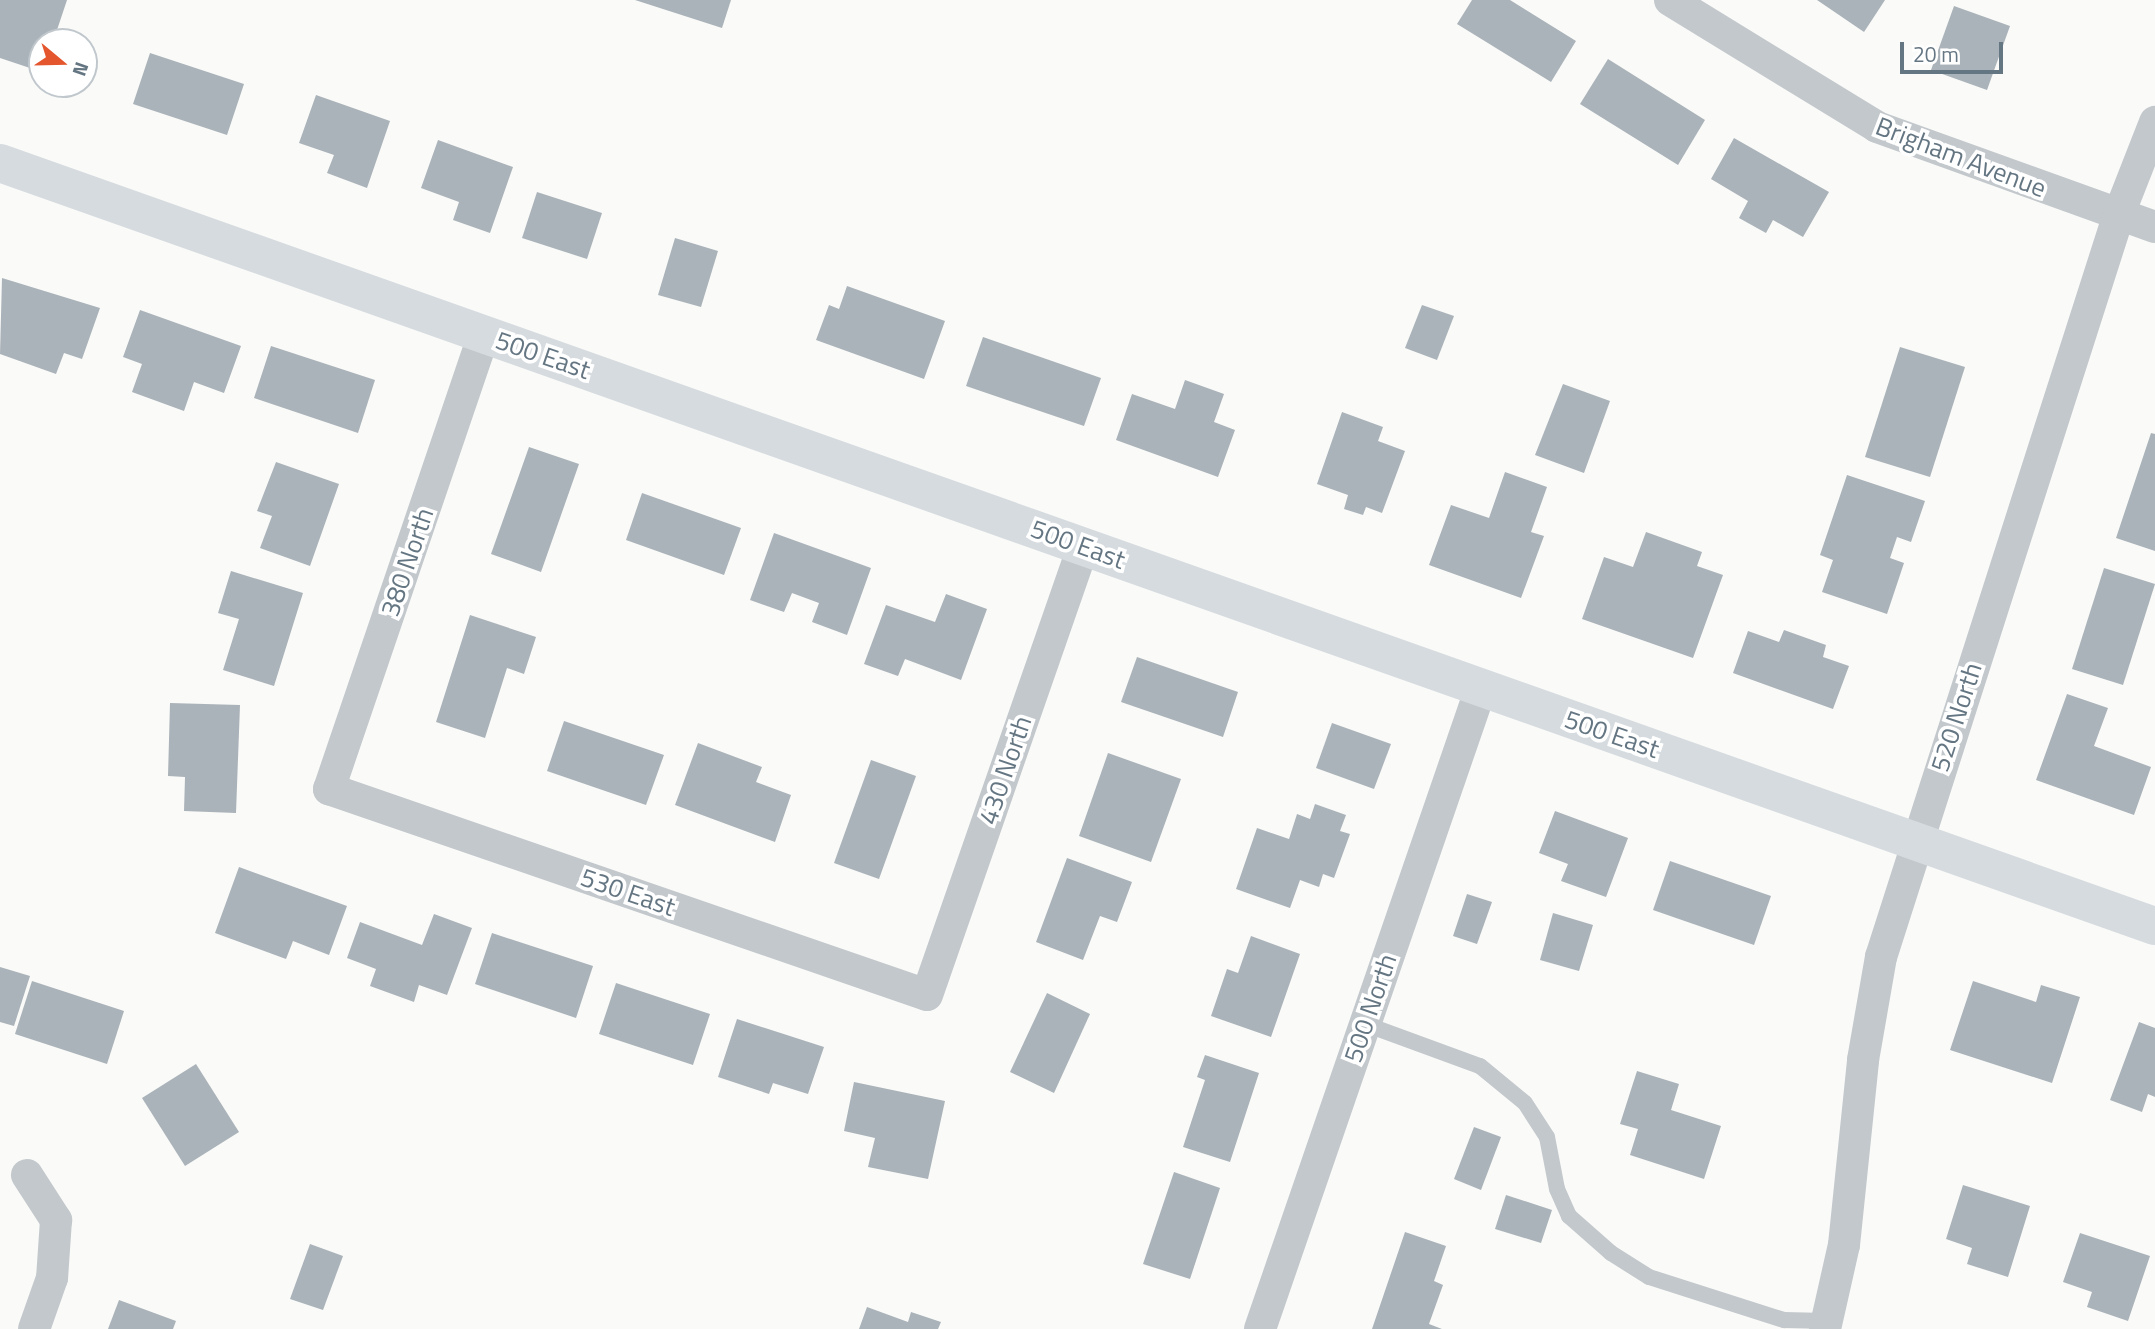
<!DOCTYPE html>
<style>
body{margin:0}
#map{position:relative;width:2155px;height:1329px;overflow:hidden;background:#fafaf8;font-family:"Titillium Web",sans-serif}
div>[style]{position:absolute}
.building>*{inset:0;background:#aab3b9}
.lane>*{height:16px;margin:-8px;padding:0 8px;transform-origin:8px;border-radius:8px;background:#c3c8cc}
.street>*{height:32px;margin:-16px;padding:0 16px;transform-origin:16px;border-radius:16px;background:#c3c8cc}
.secondary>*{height:38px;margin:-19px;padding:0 19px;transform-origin:19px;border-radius:19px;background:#d6dbdf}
span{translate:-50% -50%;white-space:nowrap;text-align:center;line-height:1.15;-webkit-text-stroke:7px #fff;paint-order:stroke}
.street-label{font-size:26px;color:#657683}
.north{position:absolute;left:28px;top:28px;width:70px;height:70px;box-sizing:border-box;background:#fff;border:2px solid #c1c8cd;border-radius:50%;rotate:109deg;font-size:19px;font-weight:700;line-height:28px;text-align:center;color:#657683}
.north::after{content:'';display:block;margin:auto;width:24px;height:32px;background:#e4572e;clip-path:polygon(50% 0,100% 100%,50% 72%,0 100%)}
.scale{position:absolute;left:1900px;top:42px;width:103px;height:32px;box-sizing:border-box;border:4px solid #657683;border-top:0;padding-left:9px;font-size:21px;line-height:24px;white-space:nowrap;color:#657683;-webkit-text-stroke:5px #fff;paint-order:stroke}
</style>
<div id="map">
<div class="building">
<i style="clip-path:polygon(0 0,67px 0,53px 42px,42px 42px,42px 72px,0 58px)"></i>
<i style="clip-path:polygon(635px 0,731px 0,722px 28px)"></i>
<i style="clip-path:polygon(1472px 0,1510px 0,1576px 41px,1551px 82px,1457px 24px)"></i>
<i style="clip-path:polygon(1817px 0,1885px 0,1864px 32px)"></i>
<i style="clip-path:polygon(1954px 6px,2010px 26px,1987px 90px,1931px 70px)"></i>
<i style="clip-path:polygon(150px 53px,244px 84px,227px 135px,133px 104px)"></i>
<i style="clip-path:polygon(1608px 59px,1705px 120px,1678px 165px,1580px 104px)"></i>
<i style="clip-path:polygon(316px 95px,390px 121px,367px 188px,327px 173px,334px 155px,299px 143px)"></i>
<i style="clip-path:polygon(1734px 138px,1829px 192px,1803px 237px,1773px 220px,1766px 233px,1739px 218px,1748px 201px,1711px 179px)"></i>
<i style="clip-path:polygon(438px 140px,513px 167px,490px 233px,453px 220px,459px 202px,421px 188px)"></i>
<i style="clip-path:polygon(537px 192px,602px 213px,587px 259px,522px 238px)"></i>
<i style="clip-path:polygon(675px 238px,718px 251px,701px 307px,658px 295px)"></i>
<i style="clip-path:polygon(2px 278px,100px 308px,82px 359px,64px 353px,56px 374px,0 354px)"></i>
<i style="clip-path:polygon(847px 286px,945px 321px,924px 379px,816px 340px,829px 305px,839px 309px)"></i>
<i style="clip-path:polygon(1422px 305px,1454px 316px,1437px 360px,1405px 348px)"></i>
<i style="clip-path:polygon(140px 310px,241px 346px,224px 393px,194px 382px,184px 411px,132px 392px,142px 364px,123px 357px)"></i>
<i style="clip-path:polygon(983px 337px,1101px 378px,1084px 426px,966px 386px)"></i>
<i style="clip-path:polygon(271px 346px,375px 380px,358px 433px,254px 398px)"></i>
<i style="clip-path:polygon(1900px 347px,1965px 367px,1930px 477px,1865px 457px)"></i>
<i style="clip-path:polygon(1185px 380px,1224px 394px,1214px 422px,1235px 430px,1218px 477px,1116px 440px,1132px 394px,1175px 409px)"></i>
<i style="clip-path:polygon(1563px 384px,1610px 401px,1584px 473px,1535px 455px)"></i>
<i style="clip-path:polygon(1342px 412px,1383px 427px,1378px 441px,1405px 451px,1382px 513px,1366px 507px,1363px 515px,1344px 509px,1348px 495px,1317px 484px)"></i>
<i style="clip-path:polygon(2151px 433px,2155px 434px,2155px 551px,2116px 538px)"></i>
<i style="clip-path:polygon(529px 447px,579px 464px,541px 572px,491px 554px)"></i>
<i style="clip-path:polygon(276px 462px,339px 484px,310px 566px,260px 548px,272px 516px,257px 511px)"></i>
<i style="clip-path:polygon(1505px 472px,1547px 487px,1531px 532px,1544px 536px,1521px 598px,1429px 565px,1451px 505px,1489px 518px)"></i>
<i style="clip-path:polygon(1847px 475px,1925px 501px,1911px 542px,1897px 537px,1890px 558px,1904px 563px,1887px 614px,1822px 592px,1833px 560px,1820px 555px)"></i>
<i style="clip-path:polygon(642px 493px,741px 528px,724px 575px,626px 540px)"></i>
<i style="clip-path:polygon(1646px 532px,1702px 552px,1697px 566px,1723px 575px,1693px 658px,1582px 619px,1604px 557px,1633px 567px)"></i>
<i style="clip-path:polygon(774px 533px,871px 568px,847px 635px,812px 622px,819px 603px,792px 593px,784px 612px,750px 600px)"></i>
<i style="clip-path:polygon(2104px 568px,2155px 584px,2123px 685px,2072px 669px)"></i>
<i style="clip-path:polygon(231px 571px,303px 593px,274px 686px,223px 670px,239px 619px,218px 613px)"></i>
<i style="clip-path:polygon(946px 594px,987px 609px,961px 680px,905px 659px,898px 676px,864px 664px,886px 605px,935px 622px)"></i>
<i style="clip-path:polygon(470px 615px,536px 637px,524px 674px,507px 668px,485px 738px,436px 722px)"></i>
<i style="clip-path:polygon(1784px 630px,1826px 645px,1823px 657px,1849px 666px,1833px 709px,1733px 673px,1748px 631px,1779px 642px)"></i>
<i style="clip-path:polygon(1137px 657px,1238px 692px,1223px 737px,1121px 702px)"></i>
<i style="clip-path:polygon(2067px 694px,2108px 708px,2094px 746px,2151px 767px,2134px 815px,2036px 780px)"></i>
<i style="clip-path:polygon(170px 703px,240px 705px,236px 813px,184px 811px,185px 777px,168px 776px)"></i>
<i style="clip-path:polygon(564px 721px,664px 755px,646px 805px,547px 771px)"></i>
<i style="clip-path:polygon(1332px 723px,1391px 744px,1374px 789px,1316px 768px)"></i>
<i style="clip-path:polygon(698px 743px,762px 767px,756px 782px,791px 795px,775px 842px,675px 805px)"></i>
<i style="clip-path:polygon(1108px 753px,1181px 779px,1151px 862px,1079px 836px)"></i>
<i style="clip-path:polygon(871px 760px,916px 776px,879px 879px,834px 863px)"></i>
<i style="clip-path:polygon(1315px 804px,1346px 815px,1340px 831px,1350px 834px,1334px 878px,1323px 874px,1319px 887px,1300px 880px,1290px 908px,1236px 889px,1257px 828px,1289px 839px,1297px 814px,1310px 819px)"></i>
<i style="clip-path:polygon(1555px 811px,1628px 838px,1606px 897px,1561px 881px,1568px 864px,1539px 853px)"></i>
<i style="clip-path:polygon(1067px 858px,1132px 882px,1117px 922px,1100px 916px,1083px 960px,1036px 942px)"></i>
<i style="clip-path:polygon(1670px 861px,1771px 896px,1754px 945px,1653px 910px)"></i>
<i style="clip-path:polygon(239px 867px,347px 906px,329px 955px,293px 941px,286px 959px,215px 933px)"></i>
<i style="clip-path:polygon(1467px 894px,1492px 902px,1477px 944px,1453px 936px)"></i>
<i style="clip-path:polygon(1553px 913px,1593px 925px,1579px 971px,1540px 960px)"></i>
<i style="clip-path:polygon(434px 914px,472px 928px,447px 995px,419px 985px,414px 1002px,370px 986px,376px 969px,347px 958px,360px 922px,422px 945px)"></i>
<i style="clip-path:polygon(492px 933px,593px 966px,576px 1018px,475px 984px)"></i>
<i style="clip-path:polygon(1251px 936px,1300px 954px,1271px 1037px,1211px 1016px,1227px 969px,1238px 973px)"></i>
<i style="clip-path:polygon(0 967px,30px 976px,14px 1026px,0 1022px)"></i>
<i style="clip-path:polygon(32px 981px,124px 1011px,107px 1064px,15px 1034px)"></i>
<i style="clip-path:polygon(1973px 981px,2036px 1002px,2041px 985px,2080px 997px,2052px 1083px,1950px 1050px)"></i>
<i style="clip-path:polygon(616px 983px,710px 1014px,693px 1065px,599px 1034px)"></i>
<i style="clip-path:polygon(1047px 993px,1090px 1014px,1054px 1093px,1010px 1072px)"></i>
<i style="clip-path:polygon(737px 1019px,824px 1047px,808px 1094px,773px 1083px,769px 1094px,718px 1077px)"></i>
<i style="clip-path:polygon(2139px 1022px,2155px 1028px,2155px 1097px,2148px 1094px,2142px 1112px,2110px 1100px)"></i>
<i style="clip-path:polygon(1205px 1055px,1259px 1073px,1230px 1162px,1183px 1147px,1205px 1080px,1197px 1077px)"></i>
<i style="clip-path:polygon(196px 1064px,239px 1132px,185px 1166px,142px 1098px)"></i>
<i style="clip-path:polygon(1637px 1071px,1679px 1084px,1671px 1110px,1721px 1126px,1704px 1179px,1630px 1155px,1638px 1129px,1620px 1124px)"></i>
<i style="clip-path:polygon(854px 1082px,945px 1101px,928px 1179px,868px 1167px,875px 1138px,844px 1131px)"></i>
<i style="clip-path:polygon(1474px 1127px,1501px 1137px,1481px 1190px,1454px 1179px)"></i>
<i style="clip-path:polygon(1174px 1172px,1220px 1188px,1190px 1279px,1143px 1264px)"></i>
<i style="clip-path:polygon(1963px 1185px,2030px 1206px,2008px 1277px,1967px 1264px,1972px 1248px,1946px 1239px)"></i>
<i style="clip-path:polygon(1506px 1195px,1552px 1210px,1541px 1243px,1495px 1229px)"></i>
<i style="clip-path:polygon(1405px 1232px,1446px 1246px,1434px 1281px,1443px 1285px,1429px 1324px,1442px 1329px,1372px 1329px)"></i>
<i style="clip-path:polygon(2080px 1233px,2150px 1256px,2128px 1321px,2087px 1307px,2092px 1292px,2063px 1282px)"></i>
<i style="clip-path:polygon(310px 1244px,343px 1256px,323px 1310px,290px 1299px)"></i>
<i style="clip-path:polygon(119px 1300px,176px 1321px,173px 1329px,108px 1329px)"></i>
<i style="clip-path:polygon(867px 1307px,908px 1322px,911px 1312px,941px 1322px,938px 1329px,859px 1329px)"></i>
</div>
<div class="lane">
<i style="left:1365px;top:1024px;width:122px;rotate:20.1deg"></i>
<i style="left:1480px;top:1066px;width:58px;rotate:39.4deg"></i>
<i style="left:1525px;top:1103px;width:40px;rotate:57.1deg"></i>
<i style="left:1547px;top:1137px;width:53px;rotate:79.1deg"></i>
<i style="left:1557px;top:1189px;width:30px;rotate:66deg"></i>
<i style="left:1569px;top:1216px;width:56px;rotate:41.4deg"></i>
<i style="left:1611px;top:1253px;width:45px;rotate:32.3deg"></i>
<i style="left:1649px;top:1277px;width:142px;rotate:17.7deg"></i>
<i style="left:1784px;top:1320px;width:43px;rotate:1.3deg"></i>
</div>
<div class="street">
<i style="left:1670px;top:0;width:243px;rotate:31.5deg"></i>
<i style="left:1877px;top:127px;width:295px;rotate:19.8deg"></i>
<i style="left:484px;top:334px;width:481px;rotate:108.8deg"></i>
<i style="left:329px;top:789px;width:632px;rotate:19.01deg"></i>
<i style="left:927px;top:995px;width:477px;rotate:-70.8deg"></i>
<i style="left:27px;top:1175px;width:54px;rotate:57.2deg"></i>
<i style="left:56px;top:1220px;width:58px;rotate:93.9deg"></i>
<i style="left:52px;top:1278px;width:54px;rotate:109.4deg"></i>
<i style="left:1260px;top:1329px;width:678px;rotate:-70.98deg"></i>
<i style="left:1825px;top:1329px;width:86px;rotate:-77.3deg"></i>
<i style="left:1844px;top:1245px;width:186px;rotate:-84.1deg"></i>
<i style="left:1863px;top:1060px;width:105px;rotate:-80.1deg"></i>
<i style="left:1881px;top:957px;width:780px;rotate:-72.24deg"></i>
<i style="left:2119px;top:214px;width:99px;rotate:-68.6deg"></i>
</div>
<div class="secondary">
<i style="left:0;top:163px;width:2286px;rotate:19.5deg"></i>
</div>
<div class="street-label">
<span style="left:1961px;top:157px;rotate:21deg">Brigham Avenue</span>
<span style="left:543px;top:355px;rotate:19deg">500 East</span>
<span style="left:1078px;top:544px;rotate:20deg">500 East</span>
<span style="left:407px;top:562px;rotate:-71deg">380 North</span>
<span style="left:1956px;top:717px;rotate:-72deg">520 North</span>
<span style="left:1612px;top:734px;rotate:19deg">500 East</span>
<span style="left:1005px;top:770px;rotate:-71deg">430 North</span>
<span style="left:628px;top:892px;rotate:19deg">530 East</span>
<span style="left:1370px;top:1008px;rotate:-71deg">500 North</span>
</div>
<div class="north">N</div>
<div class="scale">20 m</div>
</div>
